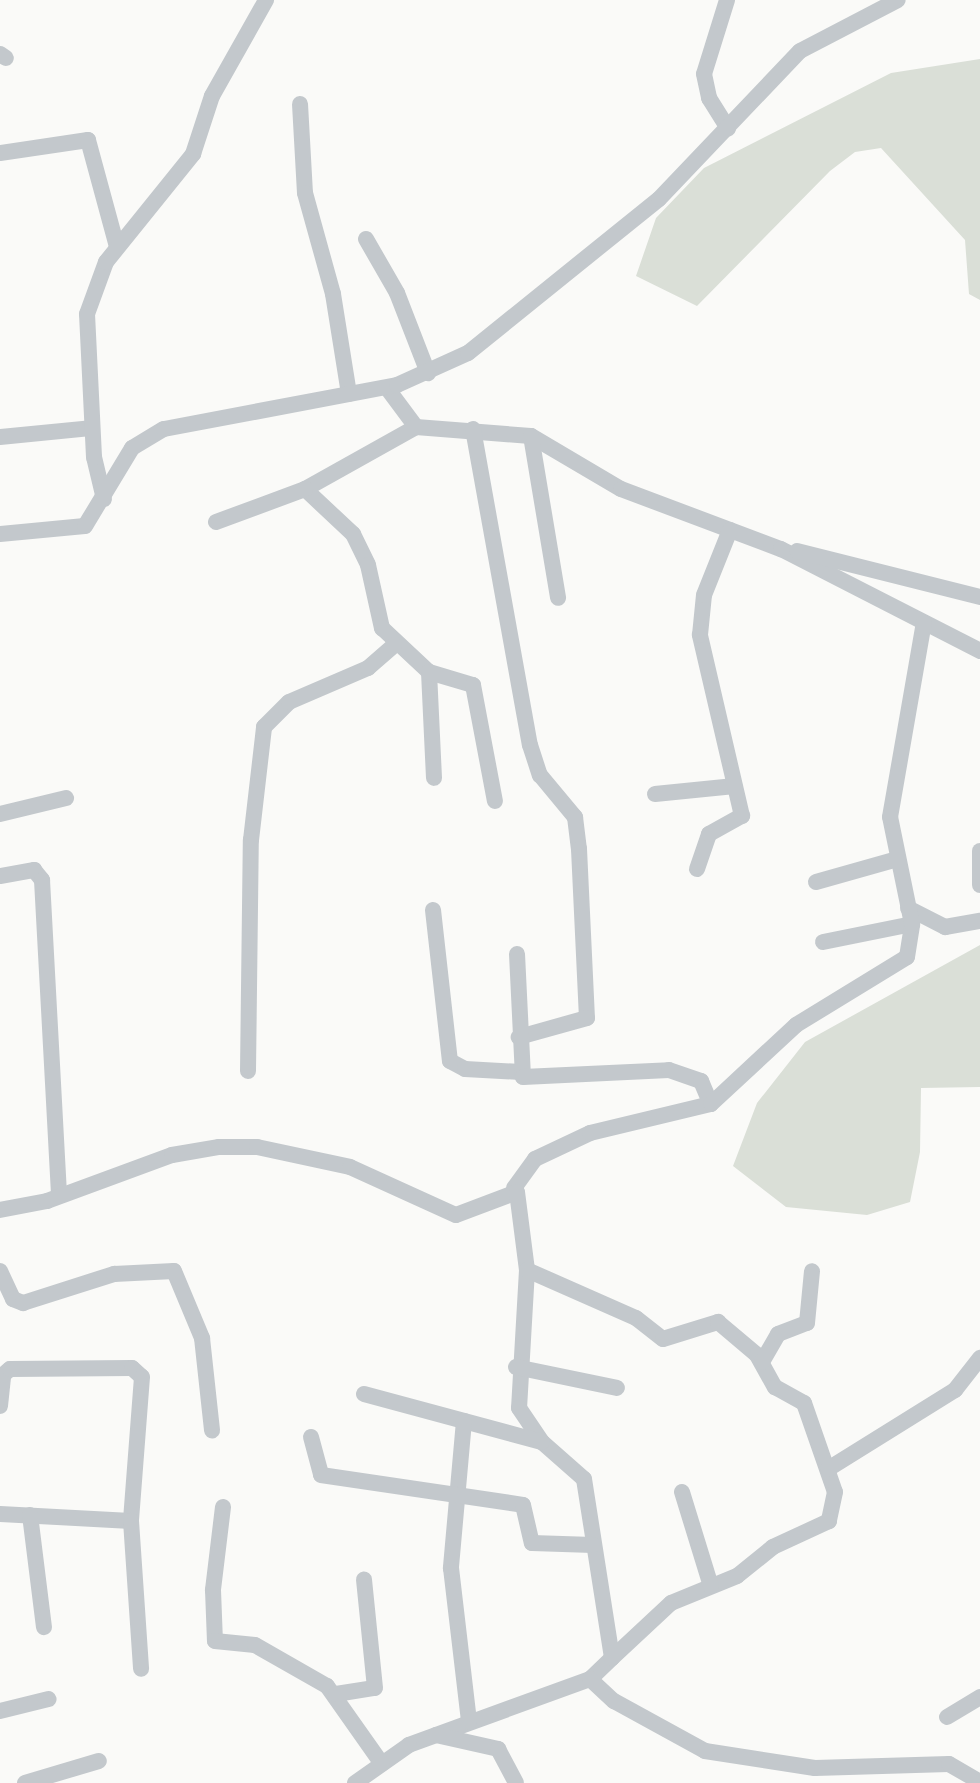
<!DOCTYPE html>
<style>
body{margin:0}
#map{position:relative;width:980px;height:1783px;overflow:hidden;background:#fafaf8;font-family:Signika,sans-serif}
div>[style]{position:absolute}
.green>*{inset:0;background:#dadfd7}
.minor>*{height:16px;margin:-8px;padding:0 8px;transform-origin:8px;border-radius:8px;background:#c3c8cc}
span{translate:-50% -50%;white-space:nowrap;text-align:center;line-height:1.15;-webkit-text-stroke:7px #fff;paint-order:stroke}
</style>
<div id="map">
<div class="green">
<i style="clip-path:polygon(980px 59px,980px 300px,969px 294px,965px 240px,881px 148px,855px 152px,830px 171px,697px 306px,636px 276px,656px 218px,704px 168px,891px 73px)"></i>
<i style="clip-path:polygon(980px 945px,980px 1087px,921px 1088px,920px 1152px,910px 1202px,867px 1215px,786px 1207px,733px 1166px,757px 1103px,805px 1042px)"></i>
</div>
<div class="minor">
<i style="left:727px;top:0;width:77px;rotate:107.3deg"></i>
<i style="left:704px;top:74px;width:25px;rotate:78deg"></i>
<i style="left:709px;top:98px;width:36px;rotate:58deg"></i>
<i style="left:0;top:54px;width:7px;rotate:34deg"></i>
<i style="left:300px;top:104px;width:89px;rotate:86.8deg"></i>
<i style="left:305px;top:193px;width:105px;rotate:74.5deg"></i>
<i style="left:333px;top:294px;width:101px;rotate:80.9deg"></i>
<i style="left:0;top:153px;width:89px;rotate:-8.4deg"></i>
<i style="left:88px;top:140px;width:111px;rotate:74.8deg"></i>
<i style="left:366px;top:239px;width:62px;rotate:60.1deg"></i>
<i style="left:397px;top:293px;width:86px;rotate:68.8deg"></i>
<i style="left:387px;top:388px;width:49px;rotate:53.4deg"></i>
<i style="left:416px;top:427px;width:115px;rotate:4.5deg"></i>
<i style="left:531px;top:436px;width:104px;rotate:30.5deg"></i>
<i style="left:621px;top:489px;width:171px;rotate:20.6deg"></i>
<i style="left:781px;top:549px;width:224px;rotate:27.1deg"></i>
<i style="left:416px;top:427px;width:127px;rotate:150.8deg"></i>
<i style="left:305px;top:489px;width:66px;rotate:43.2deg"></i>
<i style="left:353px;top:534px;width:34px;rotate:64deg"></i>
<i style="left:368px;top:565px;width:65px;rotate:77.5deg"></i>
<i style="left:382px;top:628px;width:64px;rotate:43.1deg"></i>
<i style="left:429px;top:672px;width:106px;rotate:87.3deg"></i>
<i style="left:473px;top:429px;width:321px;rotate:79.8deg"></i>
<i style="left:530px;top:745px;width:32px;rotate:72deg"></i>
<i style="left:540px;top:775px;width:55px;rotate:50.2deg"></i>
<i style="left:575px;top:817px;width:32px;rotate:83deg"></i>
<i style="left:579px;top:849px;width:169px;rotate:87.3deg"></i>
<i style="left:587px;top:1018px;width:71px;rotate:164.4deg"></i>
<i style="left:531px;top:436px;width:164px;rotate:80.5deg"></i>
<i style="left:0;top:437px;width:91px;rotate:-5.6deg"></i>
<i style="left:104px;top:499px;width:43px;rotate:-103.4deg"></i>
<i style="left:94px;top:457px;width:143px;rotate:-92.8deg"></i>
<i style="left:87px;top:314px;width:55px;rotate:-69.9deg"></i>
<i style="left:106px;top:262px;width:139px;rotate:-51.1deg"></i>
<i style="left:193px;top:154px;width:61px;rotate:-71.9deg"></i>
<i style="left:212px;top:96px;width:110px;rotate:-60.6deg"></i>
<i style="left:216px;top:522px;width:95px;rotate:-20.3deg"></i>
<i style="left:0;top:534px;width:85px;rotate:-5.4deg"></i>
<i style="left:85px;top:526px;width:91px;rotate:-58.9deg"></i>
<i style="left:132px;top:448px;width:37px;rotate:-31deg"></i>
<i style="left:164px;top:429px;width:237px;rotate:-10.7deg"></i>
<i style="left:397px;top:385px;width:78px;rotate:-24.3deg"></i>
<i style="left:468px;top:353px;width:245px;rotate:-38.9deg"></i>
<i style="left:659px;top:199px;width:204px;rotate:-46.4deg"></i>
<i style="left:800px;top:51px;width:110px;rotate:-27.5deg"></i>
<i style="left:797px;top:551px;width:189px;rotate:14.1deg"></i>
<i style="left:429px;top:672px;width:46px;rotate:16.5deg"></i>
<i style="left:473px;top:685px;width:118px;rotate:79.3deg"></i>
<i style="left:655px;top:794px;width:80px;rotate:-5.7deg"></i>
<i style="left:0;top:814px;width:68px;rotate:-13.6deg"></i>
<i style="left:980px;top:851px;width:34px;rotate:90deg"></i>
<i style="left:697px;top:869px;width:37px;rotate:-71deg"></i>
<i style="left:709px;top:834px;width:38px;rotate:-29deg"></i>
<i style="left:742px;top:816px;width:186px;rotate:-103.1deg"></i>
<i style="left:700px;top:635px;width:40px;rotate:-84.3deg"></i>
<i style="left:704px;top:595px;width:70px;rotate:-68.2deg"></i>
<i style="left:0;top:876px;width:35px;rotate:-10deg"></i>
<i style="left:34px;top:870px;width:13px;rotate:51deg"></i>
<i style="left:42px;top:880px;width:316px;rotate:86.9deg"></i>
<i style="left:816px;top:882px;width:81px;rotate:-15.8deg"></i>
<i style="left:908px;top:908px;width:42px;rotate:27.2deg"></i>
<i style="left:945px;top:927px;width:36px;rotate:-10deg"></i>
<i style="left:433px;top:910px;width:152px;rotate:83.6deg"></i>
<i style="left:450px;top:1061px;width:17px;rotate:28deg"></i>
<i style="left:465px;top:1069px;width:56px;rotate:3.1deg"></i>
<i style="left:823px;top:942px;width:91px;rotate:-11.4deg"></i>
<i style="left:517px;top:954px;width:123px;rotate:87.2deg"></i>
<i style="left:523px;top:1077px;width:146px;rotate:-2.7deg"></i>
<i style="left:669px;top:1070px;width:34px;rotate:19deg"></i>
<i style="left:701px;top:1081px;width:25px;rotate:67deg"></i>
<i style="left:248px;top:1071px;width:231px;rotate:-89.3deg"></i>
<i style="left:251px;top:840px;width:114px;rotate:-83.4deg"></i>
<i style="left:264px;top:727px;width:35px;rotate:-45deg"></i>
<i style="left:289px;top:702px;width:86px;rotate:-23.3deg"></i>
<i style="left:368px;top:668px;width:35px;rotate:-41deg"></i>
<i style="left:514px;top:1188px;width:36px;rotate:-54deg"></i>
<i style="left:535px;top:1159px;width:61px;rotate:-25.3deg"></i>
<i style="left:590px;top:1133px;width:124px;rotate:-13.5deg"></i>
<i style="left:711px;top:1104px;width:116px;rotate:-42.9deg"></i>
<i style="left:796px;top:1025px;width:130px;rotate:-31.5deg"></i>
<i style="left:907px;top:957px;width:33px;rotate:-81deg"></i>
<i style="left:912px;top:924px;width:109px;rotate:-101.6deg"></i>
<i style="left:890px;top:817px;width:197px;rotate:-80.1deg"></i>
<i style="left:0;top:1210px;width:48px;rotate:-10.8deg"></i>
<i style="left:47px;top:1201px;width:133px;rotate:-20.2deg"></i>
<i style="left:172px;top:1155px;width:48px;rotate:-9.7deg"></i>
<i style="left:219px;top:1147px;width:38px"></i>
<i style="left:257px;top:1147px;width:95px;rotate:12.1deg"></i>
<i style="left:350px;top:1167px;width:116px;rotate:24.4deg"></i>
<i style="left:456px;top:1215px;width:65px;rotate:-20.7deg"></i>
<i style="left:517px;top:1192px;width:79px;rotate:82.7deg"></i>
<i style="left:527px;top:1270px;width:138px;rotate:93.3deg"></i>
<i style="left:519px;top:1408px;width:41px;rotate:55.9deg"></i>
<i style="left:542px;top:1442px;width:56px;rotate:41.4deg"></i>
<i style="left:584px;top:1479px;width:181px;rotate:81.1deg"></i>
<i style="left:612px;top:1658px;width:30px;rotate:136deg"></i>
<i style="left:590px;top:1679px;width:193px;rotate:160deg"></i>
<i style="left:409px;top:1745px;width:66px;rotate:144.9deg"></i>
<i style="left:527px;top:1270px;width:119px;rotate:23.8deg"></i>
<i style="left:636px;top:1318px;width:34px;rotate:38deg"></i>
<i style="left:663px;top:1339px;width:58px;rotate:-17.2deg"></i>
<i style="left:718px;top:1322px;width:51px;rotate:40.2deg"></i>
<i style="left:757px;top:1355px;width:37px;rotate:61deg"></i>
<i style="left:775px;top:1387px;width:33px;rotate:29deg"></i>
<i style="left:804px;top:1403px;width:94px;rotate:70.8deg"></i>
<i style="left:835px;top:1492px;width:30px;rotate:102deg"></i>
<i style="left:829px;top:1521px;width:62px;rotate:155.1deg"></i>
<i style="left:773px;top:1547px;width:46px;rotate:141.1deg"></i>
<i style="left:737px;top:1576px;width:71px;rotate:157.8deg"></i>
<i style="left:671px;top:1603px;width:81px;rotate:137deg"></i>
<i style="left:0;top:1271px;width:31px;rotate:65deg"></i>
<i style="left:13px;top:1299px;width:11px;rotate:22deg"></i>
<i style="left:23px;top:1303px;width:96px;rotate:-17.7deg"></i>
<i style="left:114px;top:1274px;width:60px;rotate:-2.9deg"></i>
<i style="left:174px;top:1271px;width:73px;rotate:67.3deg"></i>
<i style="left:202px;top:1338px;width:93px;rotate:83.8deg"></i>
<i style="left:762px;top:1362px;width:32px;rotate:-60deg"></i>
<i style="left:778px;top:1334px;width:31px;rotate:-21deg"></i>
<i style="left:807px;top:1323px;width:52px;rotate:-84.5deg"></i>
<i style="left:516px;top:1367px;width:103px;rotate:11.7deg"></i>
<i style="left:364px;top:1394px;width:184px;rotate:15.1deg"></i>
<i style="left:0;top:1406px;width:31px;rotate:-84deg"></i>
<i style="left:3px;top:1375px;width:9px;rotate:-41deg"></i>
<i style="left:10px;top:1369px;width:122px;rotate:-0.5deg"></i>
<i style="left:132px;top:1368px;width:13px;rotate:42deg"></i>
<i style="left:142px;top:1377px;width:144px;rotate:94.4deg"></i>
<i style="left:131px;top:1521px;width:131px;rotate:-176.9deg"></i>
<i style="left:464px;top:1421px;width:148px;rotate:95.1deg"></i>
<i style="left:451px;top:1568px;width:155px;rotate:83.3deg"></i>
<i style="left:311px;top:1437px;width:39px;rotate:75deg"></i>
<i style="left:321px;top:1475px;width:204px;rotate:8.4deg"></i>
<i style="left:523px;top:1505px;width:39px;rotate:77deg"></i>
<i style="left:532px;top:1543px;width:61px;rotate:1.9deg"></i>
<i style="left:828px;top:1469px;width:150px;rotate:-31.9deg"></i>
<i style="left:955px;top:1390px;width:41px;rotate:-52deg"></i>
<i style="left:682px;top:1492px;width:98px;rotate:72.9deg"></i>
<i style="left:223px;top:1507px;width:84px;rotate:96.9deg"></i>
<i style="left:213px;top:1590px;width:51px;rotate:87.8deg"></i>
<i style="left:215px;top:1641px;width:40px;rotate:5.7deg"></i>
<i style="left:255px;top:1645px;width:83px;rotate:29.7deg"></i>
<i style="left:327px;top:1686px;width:95px;rotate:54.8deg"></i>
<i style="left:30px;top:1515px;width:113px;rotate:82.9deg"></i>
<i style="left:131px;top:1521px;width:148px;rotate:86.1deg"></i>
<i style="left:590px;top:1679px;width:33px;rotate:43deg"></i>
<i style="left:614px;top:1701px;width:104px;rotate:28.8deg"></i>
<i style="left:705px;top:1751px;width:111px;rotate:8.8deg"></i>
<i style="left:815px;top:1768px;width:134px;rotate:-1.7deg"></i>
<i style="left:949px;top:1764px;width:36px;rotate:30deg"></i>
<i style="left:336px;top:1694px;width:39px;rotate:-9deg"></i>
<i style="left:375px;top:1688px;width:109px;rotate:-95.8deg"></i>
<i style="left:0;top:1711px;width:50px;rotate:-13.8deg"></i>
<i style="left:947px;top:1717px;width:39px;rotate:-31deg"></i>
<i style="left:436px;top:1735px;width:64px;rotate:12.7deg"></i>
<i style="left:498px;top:1749px;width:38px;rotate:62deg"></i>
<i style="left:25px;top:1783px;width:77px;rotate:-16.6deg"></i>
</div>
</div>
